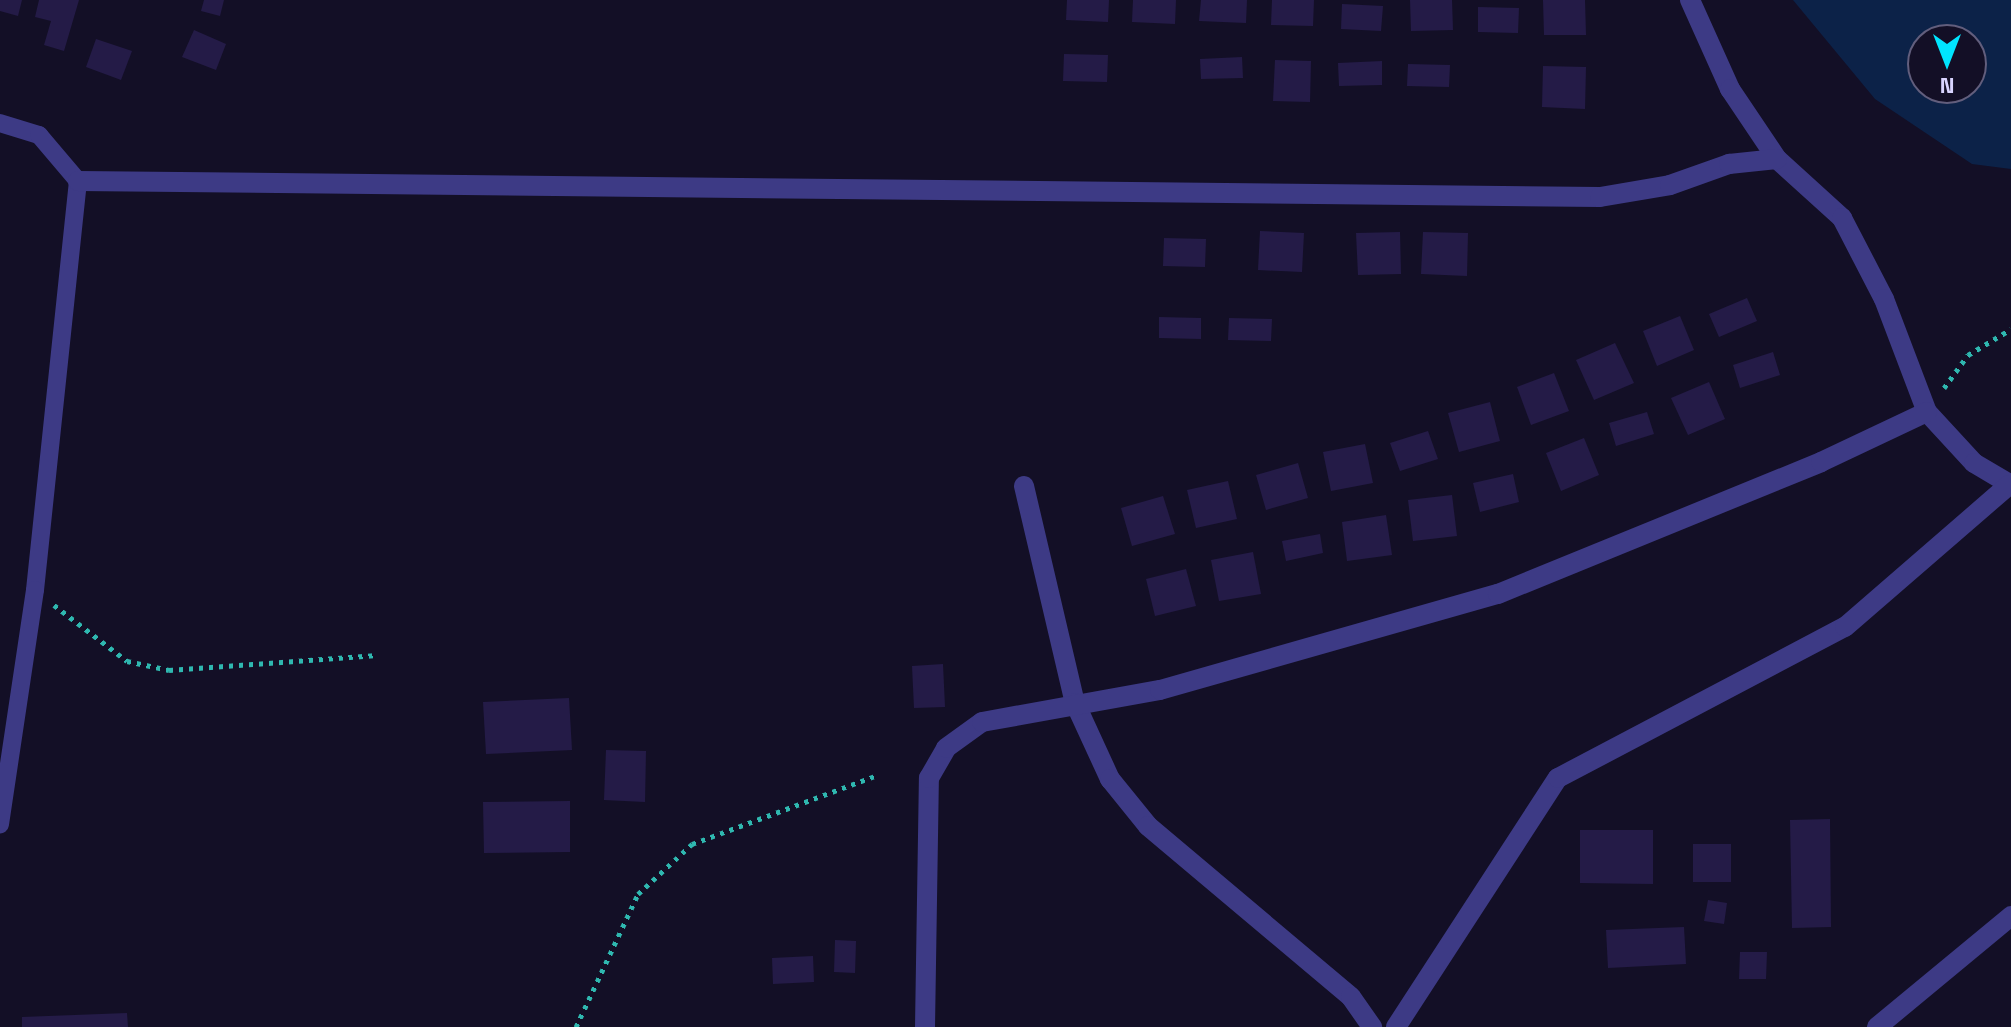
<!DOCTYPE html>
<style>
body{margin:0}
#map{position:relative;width:2011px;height:1027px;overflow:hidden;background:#130f26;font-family:"Space Grotesk",sans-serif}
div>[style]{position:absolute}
.water>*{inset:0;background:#0c2248}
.building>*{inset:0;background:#241b47}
.path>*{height:5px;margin-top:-2.5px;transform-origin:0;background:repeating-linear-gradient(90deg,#2fb8b0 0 4px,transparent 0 10px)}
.service>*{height:18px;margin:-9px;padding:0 9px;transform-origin:9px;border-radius:9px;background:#3d3a85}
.minor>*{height:20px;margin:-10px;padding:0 10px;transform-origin:10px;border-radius:10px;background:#3d3a85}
span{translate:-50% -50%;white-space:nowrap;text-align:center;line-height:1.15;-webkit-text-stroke:6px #130f26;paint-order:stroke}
.north{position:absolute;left:1907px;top:24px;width:80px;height:80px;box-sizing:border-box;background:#130f26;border:2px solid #625e7d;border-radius:50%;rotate:180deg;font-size:22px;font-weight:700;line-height:32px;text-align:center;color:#d9d4ff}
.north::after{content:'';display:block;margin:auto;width:28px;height:36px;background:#00e5ff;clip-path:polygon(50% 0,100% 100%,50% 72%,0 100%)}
</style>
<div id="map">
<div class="water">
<i style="clip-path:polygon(evenodd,1793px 0,2011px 0,2011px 169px,1972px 164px,1875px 99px,1793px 0,1923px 40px,1971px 40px,1971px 88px,1923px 88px,1923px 40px)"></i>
</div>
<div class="building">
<i style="clip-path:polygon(0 0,22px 0,18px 16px,0 11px)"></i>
<i style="clip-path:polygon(39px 0,79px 0,64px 51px,44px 45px,51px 21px,35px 17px)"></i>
<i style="clip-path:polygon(204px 0,224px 0,220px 16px,201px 11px)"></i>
<i style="clip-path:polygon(1067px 0,1109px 0,1108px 22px,1066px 20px)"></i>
<i style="clip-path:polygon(1133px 0,1176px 0,1175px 24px,1132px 22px)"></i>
<i style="clip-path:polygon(1201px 0,1247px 0,1246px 23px,1199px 21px)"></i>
<i style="clip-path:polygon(1272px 0,1314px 0,1313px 26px,1271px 25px)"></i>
<i style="clip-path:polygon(1410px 0,1452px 0,1453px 30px,1411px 31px)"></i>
<i style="clip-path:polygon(1543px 0,1585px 0,1586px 35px,1544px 35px)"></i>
<i style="clip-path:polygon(1342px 4px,1383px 6px,1381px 31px,1341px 29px)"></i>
<i style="clip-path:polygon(1478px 7px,1519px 8px,1518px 33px,1478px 32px)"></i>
<i style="clip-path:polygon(194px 30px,226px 44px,216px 70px,182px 57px)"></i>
<i style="clip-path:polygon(96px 39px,132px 51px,121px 80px,86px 67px)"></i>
<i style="clip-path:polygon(1064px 54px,1108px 55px,1107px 82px,1063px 81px)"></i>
<i style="clip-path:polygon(1242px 57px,1243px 78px,1201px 79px,1200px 59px)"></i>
<i style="clip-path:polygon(1275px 60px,1311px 61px,1310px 102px,1273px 101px)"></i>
<i style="clip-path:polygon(1382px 61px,1382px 85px,1339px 86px,1338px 63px)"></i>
<i style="clip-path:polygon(1408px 64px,1450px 65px,1449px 87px,1407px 86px)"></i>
<i style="clip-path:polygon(1543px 66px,1586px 67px,1585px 109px,1542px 107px)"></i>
<i style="clip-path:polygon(1260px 231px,1304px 233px,1302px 272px,1258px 270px)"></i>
<i style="clip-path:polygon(1400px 232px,1401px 274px,1358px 275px,1356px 233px)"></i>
<i style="clip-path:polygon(1423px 232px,1468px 233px,1467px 276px,1421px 274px)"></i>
<i style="clip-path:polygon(1164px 238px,1206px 239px,1205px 267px,1163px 266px)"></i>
<i style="clip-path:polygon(1747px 298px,1757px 321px,1719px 337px,1709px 314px)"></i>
<i style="clip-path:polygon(1680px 316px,1694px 350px,1657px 366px,1643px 331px)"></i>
<i style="clip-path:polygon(1159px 317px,1201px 318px,1201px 339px,1159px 338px)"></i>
<i style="clip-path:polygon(1229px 318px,1272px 319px,1271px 341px,1228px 340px)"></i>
<i style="clip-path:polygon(1615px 343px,1634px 383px,1594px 400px,1576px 360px)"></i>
<i style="clip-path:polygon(1773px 352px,1780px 375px,1740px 388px,1733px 365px)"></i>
<i style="clip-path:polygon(1554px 373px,1569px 411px,1531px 425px,1517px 387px)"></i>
<i style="clip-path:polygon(1709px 382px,1725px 419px,1688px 435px,1671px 398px)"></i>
<i style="clip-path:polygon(1490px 402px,1500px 441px,1459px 452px,1448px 413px)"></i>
<i style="clip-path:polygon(1647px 412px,1654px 434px,1616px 446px,1609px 423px)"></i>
<i style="clip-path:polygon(1428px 431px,1438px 459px,1400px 471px,1390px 443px)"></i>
<i style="clip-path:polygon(1584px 438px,1599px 475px,1561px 491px,1546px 453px)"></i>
<i style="clip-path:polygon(1365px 444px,1373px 483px,1331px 491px,1323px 452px)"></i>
<i style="clip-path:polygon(1298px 463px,1308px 498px,1266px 510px,1256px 475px)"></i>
<i style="clip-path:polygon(1513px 474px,1519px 502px,1480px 512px,1473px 483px)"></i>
<i style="clip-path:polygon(1228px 481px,1237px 519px,1196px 528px,1187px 490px)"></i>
<i style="clip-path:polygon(1452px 495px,1457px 536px,1413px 541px,1408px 500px)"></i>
<i style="clip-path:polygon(1163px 496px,1175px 534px,1132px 546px,1121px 508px)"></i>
<i style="clip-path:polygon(1386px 515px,1392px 555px,1347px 561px,1342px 522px)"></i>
<i style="clip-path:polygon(1320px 534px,1323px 553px,1286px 561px,1282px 541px)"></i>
<i style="clip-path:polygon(1253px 552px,1261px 594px,1219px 601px,1211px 560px)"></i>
<i style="clip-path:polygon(1186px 569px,1196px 606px,1155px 616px,1146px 579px)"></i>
<i style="clip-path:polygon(943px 664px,945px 707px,914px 708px,912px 666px)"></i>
<i style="clip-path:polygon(569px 698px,572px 750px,486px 754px,483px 702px)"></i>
<i style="clip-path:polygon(606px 750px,646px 751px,645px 802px,604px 800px)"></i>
<i style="clip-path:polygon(570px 801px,570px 852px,484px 853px,483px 802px)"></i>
<i style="clip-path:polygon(1830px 819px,1831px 927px,1792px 928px,1790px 820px)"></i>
<i style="clip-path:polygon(1580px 830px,1653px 830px,1653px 884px,1580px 883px)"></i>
<i style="clip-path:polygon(1693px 844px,1731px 844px,1731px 882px,1693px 882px)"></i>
<i style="clip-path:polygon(1708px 900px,1727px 903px,1724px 924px,1704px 921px)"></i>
<i style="clip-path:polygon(1684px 927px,1686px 964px,1608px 968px,1606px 930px)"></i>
<i style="clip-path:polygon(835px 940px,856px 941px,855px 973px,834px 972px)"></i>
<i style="clip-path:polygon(1740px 952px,1767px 952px,1766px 979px,1739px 979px)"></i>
<i style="clip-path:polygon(813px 956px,814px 982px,773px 984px,772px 958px)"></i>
<i style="clip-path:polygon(127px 1013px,128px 1027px,22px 1027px,22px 1017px)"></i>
</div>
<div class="path">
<i style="left:1944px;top:388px;width:41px;rotate:-54deg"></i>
<i style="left:1968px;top:355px;width:50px;rotate:-31.2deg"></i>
<i style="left:54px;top:605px;width:92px;rotate:37.5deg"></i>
<i style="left:127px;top:661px;width:43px;rotate:12.1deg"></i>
<i style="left:169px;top:670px;width:209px;rotate:-4.1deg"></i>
<i style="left:576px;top:1027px;width:147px;rotate:-65deg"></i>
<i style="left:638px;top:894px;width:74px;rotate:-42.8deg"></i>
<i style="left:692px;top:844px;width:198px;rotate:-20.4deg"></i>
</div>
<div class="service">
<i style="left:0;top:123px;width:41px;rotate:17.1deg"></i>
<i style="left:39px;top:135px;width:60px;rotate:49.7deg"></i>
<i style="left:78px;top:181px;width:411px;rotate:96deg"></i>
<i style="left:35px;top:590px;width:237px;rotate:98.5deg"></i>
</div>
<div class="minor">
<i style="left:1690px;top:0;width:98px;rotate:65.8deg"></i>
<i style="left:1730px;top:89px;width:84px;rotate:56.1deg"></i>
<i style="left:1777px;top:159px;width:88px;rotate:42.2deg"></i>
<i style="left:1842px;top:218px;width:91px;rotate:62.6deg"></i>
<i style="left:1884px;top:299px;width:121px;rotate:69.2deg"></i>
<i style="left:1927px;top:412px;width:69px;rotate:47.3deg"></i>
<i style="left:1974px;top:463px;width:43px;rotate:30.7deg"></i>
<i style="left:78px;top:181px;width:1522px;rotate:0.6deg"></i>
<i style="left:1600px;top:197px;width:71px;rotate:-9.7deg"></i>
<i style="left:1670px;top:185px;width:63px;rotate:-19.6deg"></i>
<i style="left:1729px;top:164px;width:48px;rotate:-5.9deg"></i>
<i style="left:1024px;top:486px;width:223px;rotate:76.8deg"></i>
<i style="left:1075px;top:703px;width:84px;rotate:65.3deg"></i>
<i style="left:1110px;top:779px;width:60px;rotate:51deg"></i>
<i style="left:1148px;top:826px;width:265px;rotate:40.1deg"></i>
<i style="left:1351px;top:997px;width:37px;rotate:55deg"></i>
<i style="left:925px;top:1027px;width:249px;rotate:-89.1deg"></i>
<i style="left:929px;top:778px;width:34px;rotate:-60deg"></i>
<i style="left:946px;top:748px;width:44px;rotate:-35.8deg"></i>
<i style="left:982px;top:722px;width:181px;rotate:-10.2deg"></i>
<i style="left:1160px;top:690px;width:351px;rotate:-15.9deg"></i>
<i style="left:1498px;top:594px;width:349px;rotate:-22.2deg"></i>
<i style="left:1821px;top:462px;width:117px;rotate:-25.3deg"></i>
<i style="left:1396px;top:1027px;width:297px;rotate:-57deg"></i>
<i style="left:1558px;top:778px;width:324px;rotate:-27.8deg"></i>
<i style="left:1845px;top:627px;width:217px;rotate:-40.9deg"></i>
<i style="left:1877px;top:1027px;width:174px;rotate:-39.6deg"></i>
</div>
<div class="north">N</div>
</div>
